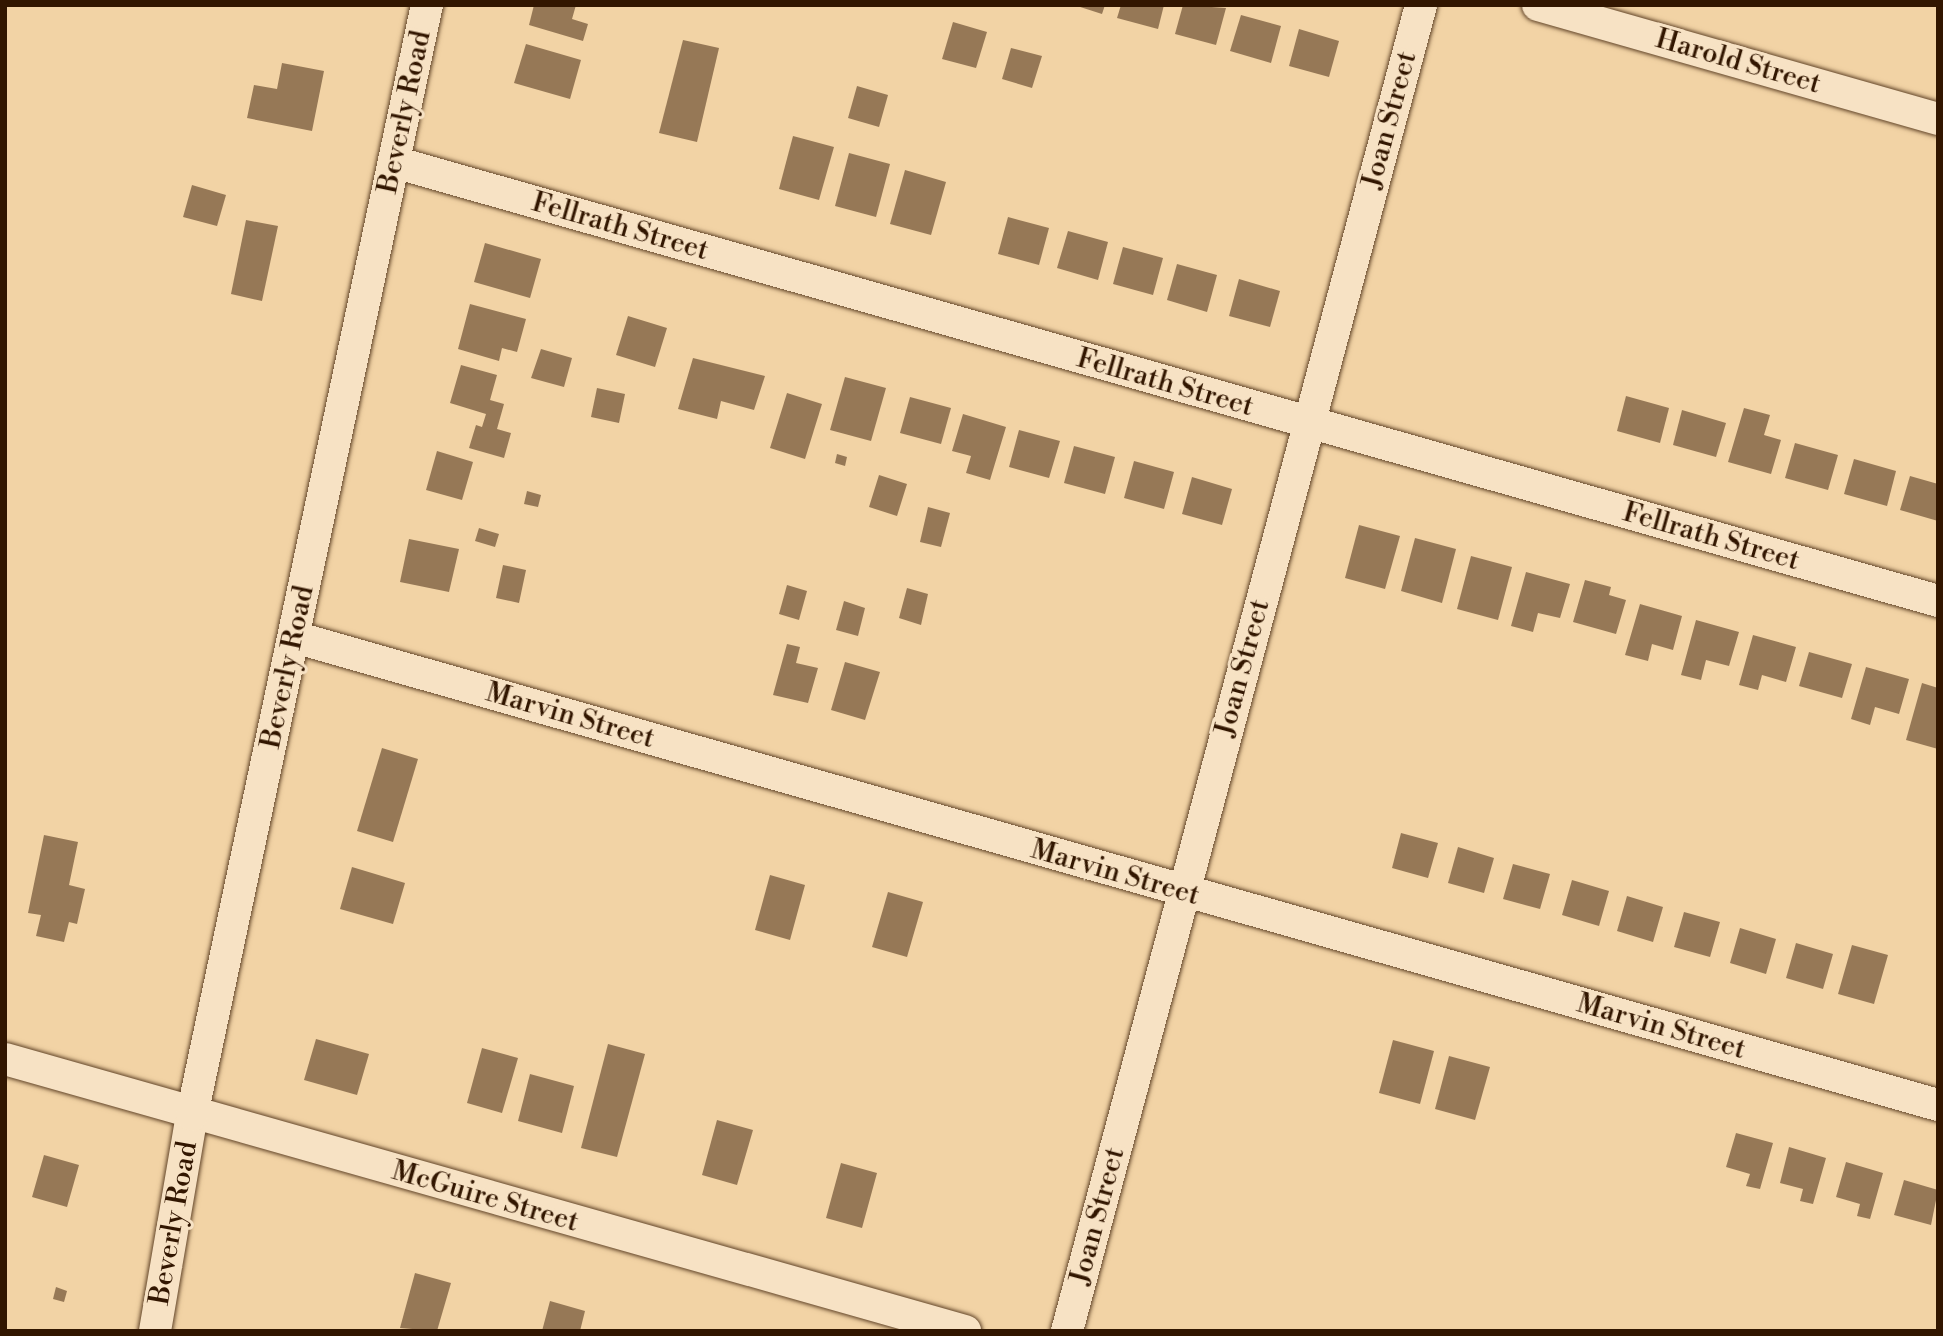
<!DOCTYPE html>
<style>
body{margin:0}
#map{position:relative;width:1943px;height:1336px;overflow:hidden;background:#f2d3a5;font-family:"Libre Bodoni",serif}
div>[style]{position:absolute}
.building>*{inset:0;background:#967856}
.roads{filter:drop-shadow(0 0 2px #624529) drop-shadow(0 0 2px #624529)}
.street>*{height:32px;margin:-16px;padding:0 16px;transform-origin:16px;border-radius:16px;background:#f7e2c4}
span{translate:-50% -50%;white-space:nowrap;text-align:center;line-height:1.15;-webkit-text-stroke:6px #f7e2c4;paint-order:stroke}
.street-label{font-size:28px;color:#321600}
.frame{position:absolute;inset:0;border:7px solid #321600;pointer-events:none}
</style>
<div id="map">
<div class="building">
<i style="clip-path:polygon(534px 5px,576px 5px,572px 19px,588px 24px,583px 41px,529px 25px)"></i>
<i style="clip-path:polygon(1074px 5px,1105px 5px,1102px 14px)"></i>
<i style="clip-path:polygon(1121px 5px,1164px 5px,1158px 29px,1117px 18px)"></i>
<i style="clip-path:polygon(1183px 5px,1226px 8px,1216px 45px,1175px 34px)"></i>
<i style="clip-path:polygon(1241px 15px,1281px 26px,1271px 63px,1230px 51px)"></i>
<i style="clip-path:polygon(953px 22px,987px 32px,976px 68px,942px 59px)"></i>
<i style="clip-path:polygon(1299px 29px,1339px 41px,1329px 77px,1289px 66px)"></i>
<i style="clip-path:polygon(683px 40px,719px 48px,697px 142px,659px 133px)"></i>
<i style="clip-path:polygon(526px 44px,581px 60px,570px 99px,514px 83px)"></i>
<i style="clip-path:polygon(1011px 48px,1042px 56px,1032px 88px,1002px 79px)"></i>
<i style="clip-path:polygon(282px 63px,324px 71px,312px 131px,247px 118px,254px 85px,277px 89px)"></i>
<i style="clip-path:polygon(857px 86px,888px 95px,879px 127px,848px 118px)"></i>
<i style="clip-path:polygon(793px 136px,834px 147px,819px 200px,779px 189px)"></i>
<i style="clip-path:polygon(849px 153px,890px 164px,876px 217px,835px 206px)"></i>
<i style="clip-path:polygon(905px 170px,946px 182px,931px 235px,890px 224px)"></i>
<i style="clip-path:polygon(192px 185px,226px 195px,217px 226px,183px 217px)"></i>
<i style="clip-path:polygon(1008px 217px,1049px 228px,1039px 265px,998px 254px)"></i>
<i style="clip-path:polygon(246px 220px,278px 226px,262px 301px,231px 294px)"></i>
<i style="clip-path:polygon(1068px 231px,1108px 242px,1098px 280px,1057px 268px)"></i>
<i style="clip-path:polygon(485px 243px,541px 259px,530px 298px,474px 282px)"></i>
<i style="clip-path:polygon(1123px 247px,1163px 258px,1153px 295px,1113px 284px)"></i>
<i style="clip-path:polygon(1177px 264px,1217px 275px,1207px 312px,1167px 300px)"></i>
<i style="clip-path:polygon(1239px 279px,1280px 291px,1270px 327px,1229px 316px)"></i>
<i style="clip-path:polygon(470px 304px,526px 319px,517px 352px,502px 348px,499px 361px,458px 349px)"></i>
<i style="clip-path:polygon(628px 316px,667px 328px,655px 367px,616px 355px)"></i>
<i style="clip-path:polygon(541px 349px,572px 358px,564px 387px,531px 378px)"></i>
<i style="clip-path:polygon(693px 358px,765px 376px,754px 410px,721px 401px,717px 419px,678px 409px)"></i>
<i style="clip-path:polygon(461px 365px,497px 375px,490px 400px,504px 404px,497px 429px,511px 433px,504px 458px,469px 448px,476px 425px,482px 427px,486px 414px,450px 403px)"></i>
<i style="clip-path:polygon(845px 377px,886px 388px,871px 441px,830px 430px)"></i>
<i style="clip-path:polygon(597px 388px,625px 394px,619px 423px,591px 417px)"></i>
<i style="clip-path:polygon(787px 393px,822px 404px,805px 459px,770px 448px)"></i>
<i style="clip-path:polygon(1626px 396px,1669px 408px,1660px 443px,1617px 431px)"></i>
<i style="clip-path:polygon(910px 397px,951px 408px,941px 444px,900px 433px)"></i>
<i style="clip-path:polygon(1744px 408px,1770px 415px,1764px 435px,1781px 440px,1771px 474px,1728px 462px)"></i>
<i style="clip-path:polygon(1682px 410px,1726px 423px,1716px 457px,1673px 445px)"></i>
<i style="clip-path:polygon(963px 414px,1006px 427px,990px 480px,966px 473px,971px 456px,952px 451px)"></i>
<i style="clip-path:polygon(1019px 430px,1060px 441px,1049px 478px,1009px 467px)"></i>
<i style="clip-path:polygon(1795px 443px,1838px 455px,1828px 490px,1785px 478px)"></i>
<i style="clip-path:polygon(1074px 446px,1115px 457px,1105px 494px,1064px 483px)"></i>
<i style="clip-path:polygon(437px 451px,473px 462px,462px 500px,426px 490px)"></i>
<i style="clip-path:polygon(837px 454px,847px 457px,845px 466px,835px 463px)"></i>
<i style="clip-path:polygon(1854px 459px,1896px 471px,1887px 506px,1844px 494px)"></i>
<i style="clip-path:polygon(1134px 461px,1174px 472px,1164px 509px,1124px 498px)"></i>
<i style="clip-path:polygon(879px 475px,907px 484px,897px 516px,869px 507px)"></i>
<i style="clip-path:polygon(1910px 476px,1938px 484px,1938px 521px,1900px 510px)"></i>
<i style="clip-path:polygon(1192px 477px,1232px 489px,1222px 525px,1182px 514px)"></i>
<i style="clip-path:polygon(527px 491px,541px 495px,538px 507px,524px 504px)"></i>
<i style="clip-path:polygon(928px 507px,950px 513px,941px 547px,920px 542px)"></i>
<i style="clip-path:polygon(1359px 525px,1400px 536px,1385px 589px,1345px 578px)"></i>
<i style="clip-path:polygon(479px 528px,499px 534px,495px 547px,475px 541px)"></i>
<i style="clip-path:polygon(1415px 538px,1456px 549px,1442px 603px,1401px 591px)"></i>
<i style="clip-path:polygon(409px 539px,459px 549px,449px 592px,400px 582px)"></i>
<i style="clip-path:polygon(1471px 556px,1512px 567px,1498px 620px,1457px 609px)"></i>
<i style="clip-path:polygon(503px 565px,526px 570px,519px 603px,496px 598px)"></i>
<i style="clip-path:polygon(1526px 572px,1570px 584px,1560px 618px,1538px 613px,1533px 632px,1511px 626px)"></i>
<i style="clip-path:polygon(1585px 580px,1611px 587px,1609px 595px,1626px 600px,1616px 634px,1573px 622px)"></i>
<i style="clip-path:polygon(787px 585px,807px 591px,799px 620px,779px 614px)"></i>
<i style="clip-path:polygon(907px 588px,928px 594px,921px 625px,899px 618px)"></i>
<i style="clip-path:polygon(844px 601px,865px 608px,858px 636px,836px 630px)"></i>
<i style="clip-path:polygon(1640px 604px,1682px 616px,1673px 650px,1652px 644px,1648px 661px,1625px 655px)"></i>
<i style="clip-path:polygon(1696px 620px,1739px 632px,1729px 666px,1706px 660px,1701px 680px,1681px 675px)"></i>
<i style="clip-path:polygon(1753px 635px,1796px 647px,1786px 682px,1762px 675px,1758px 690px,1739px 685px)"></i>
<i style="clip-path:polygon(787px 644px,800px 647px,796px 663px,818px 668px,808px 703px,773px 695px)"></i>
<i style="clip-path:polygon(1809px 652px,1852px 664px,1842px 698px,1799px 686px)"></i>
<i style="clip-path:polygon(845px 662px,880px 672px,865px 720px,831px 710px)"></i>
<i style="clip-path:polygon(1866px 667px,1909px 679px,1899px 714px,1875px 707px,1870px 725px,1851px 719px)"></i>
<i style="clip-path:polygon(1922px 683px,1938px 688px,1938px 749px,1906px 740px)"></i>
<i style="clip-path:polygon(382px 748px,418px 759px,393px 842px,357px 831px)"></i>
<i style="clip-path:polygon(1401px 833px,1438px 843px,1428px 878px,1392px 868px)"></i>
<i style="clip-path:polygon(44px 835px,78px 842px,69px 885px,85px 889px,77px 924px,69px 922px,64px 942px,36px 936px,41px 915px,28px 913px)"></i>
<i style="clip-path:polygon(1458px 847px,1494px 858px,1484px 893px,1448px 883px)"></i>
<i style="clip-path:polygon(1513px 864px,1550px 874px,1540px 909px,1503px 899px)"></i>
<i style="clip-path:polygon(352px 867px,405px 883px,393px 924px,340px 909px)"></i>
<i style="clip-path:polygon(770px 875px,805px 885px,790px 940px,755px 930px)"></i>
<i style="clip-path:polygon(1572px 880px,1609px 891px,1599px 926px,1562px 915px)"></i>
<i style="clip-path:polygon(888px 892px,923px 902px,907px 957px,872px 947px)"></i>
<i style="clip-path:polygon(1627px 896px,1663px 907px,1653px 942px,1617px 931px)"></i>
<i style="clip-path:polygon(1684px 912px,1720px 922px,1710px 957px,1674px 947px)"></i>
<i style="clip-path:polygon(1740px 928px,1776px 939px,1766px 974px,1730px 963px)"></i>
<i style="clip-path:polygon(1796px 943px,1833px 954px,1823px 989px,1786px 978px)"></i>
<i style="clip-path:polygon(1852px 945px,1888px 955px,1874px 1004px,1838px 994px)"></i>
<i style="clip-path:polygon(316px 1039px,369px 1054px,357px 1095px,304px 1080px)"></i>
<i style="clip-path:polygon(1393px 1040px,1434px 1051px,1420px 1104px,1379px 1093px)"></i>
<i style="clip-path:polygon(608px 1044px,645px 1054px,617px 1157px,581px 1148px)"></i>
<i style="clip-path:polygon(482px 1048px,518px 1058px,502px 1113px,467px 1103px)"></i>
<i style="clip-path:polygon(1449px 1056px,1490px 1067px,1475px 1120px,1435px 1109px)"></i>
<i style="clip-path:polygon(530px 1074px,574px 1086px,562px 1133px,518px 1121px)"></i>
<i style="clip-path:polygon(717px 1120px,753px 1130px,737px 1185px,702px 1175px)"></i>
<i style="clip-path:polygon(1736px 1133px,1773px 1143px,1760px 1189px,1746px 1186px,1750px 1174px,1726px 1167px)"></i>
<i style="clip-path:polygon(1789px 1147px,1826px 1158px,1813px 1204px,1800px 1201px,1803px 1189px,1780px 1183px)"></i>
<i style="clip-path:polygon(44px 1155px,79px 1165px,67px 1207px,32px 1197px)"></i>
<i style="clip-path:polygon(1846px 1162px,1883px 1173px,1870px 1219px,1857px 1216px,1860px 1204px,1836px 1197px)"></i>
<i style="clip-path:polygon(841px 1163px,877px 1173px,862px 1228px,826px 1218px)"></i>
<i style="clip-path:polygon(1904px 1180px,1938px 1190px,1931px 1225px,1894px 1215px)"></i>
<i style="clip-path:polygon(415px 1273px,451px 1283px,437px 1331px,400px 1328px)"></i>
<i style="clip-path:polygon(56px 1287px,67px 1291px,64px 1302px,53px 1299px)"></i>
<i style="clip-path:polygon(550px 1301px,585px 1311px,580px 1331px,542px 1331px)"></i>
</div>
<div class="roads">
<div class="street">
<i style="left:1538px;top:5px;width:416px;rotate:15.9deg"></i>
<i style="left:394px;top:162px;width:1605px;rotate:15.87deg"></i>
<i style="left:294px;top:637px;width:1709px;rotate:15.89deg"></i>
<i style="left:5px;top:1059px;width:998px;rotate:15.82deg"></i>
<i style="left:155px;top:1331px;width:219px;rotate:-80.3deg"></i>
<i style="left:192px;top:1115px;width:1135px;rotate:-78.05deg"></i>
<i style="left:1067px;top:1331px;width:1372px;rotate:-75.05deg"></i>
</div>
</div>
<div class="street-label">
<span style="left:1738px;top:62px;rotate:16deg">Harold Street</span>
<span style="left:405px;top:112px;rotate:-78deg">Beverly Road</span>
<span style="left:1390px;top:120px;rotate:-75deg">Joan Street</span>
<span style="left:620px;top:227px;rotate:16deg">Fellrath Street</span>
<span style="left:1165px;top:383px;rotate:16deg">Fellrath Street</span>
<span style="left:1711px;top:537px;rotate:16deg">Fellrath Street</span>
<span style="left:288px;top:667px;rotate:-78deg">Beverly Road</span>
<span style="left:1243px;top:668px;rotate:-75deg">Joan Street</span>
<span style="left:570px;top:716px;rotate:16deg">Marvin Street</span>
<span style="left:1115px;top:873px;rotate:16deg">Marvin Street</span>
<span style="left:1661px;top:1027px;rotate:16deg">Marvin Street</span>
<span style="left:485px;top:1197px;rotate:16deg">McGuire Street</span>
<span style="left:1098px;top:1216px;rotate:-75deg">Joan Street</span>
<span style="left:174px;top:1223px;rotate:-80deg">Beverly Road</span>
</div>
<div class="frame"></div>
</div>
